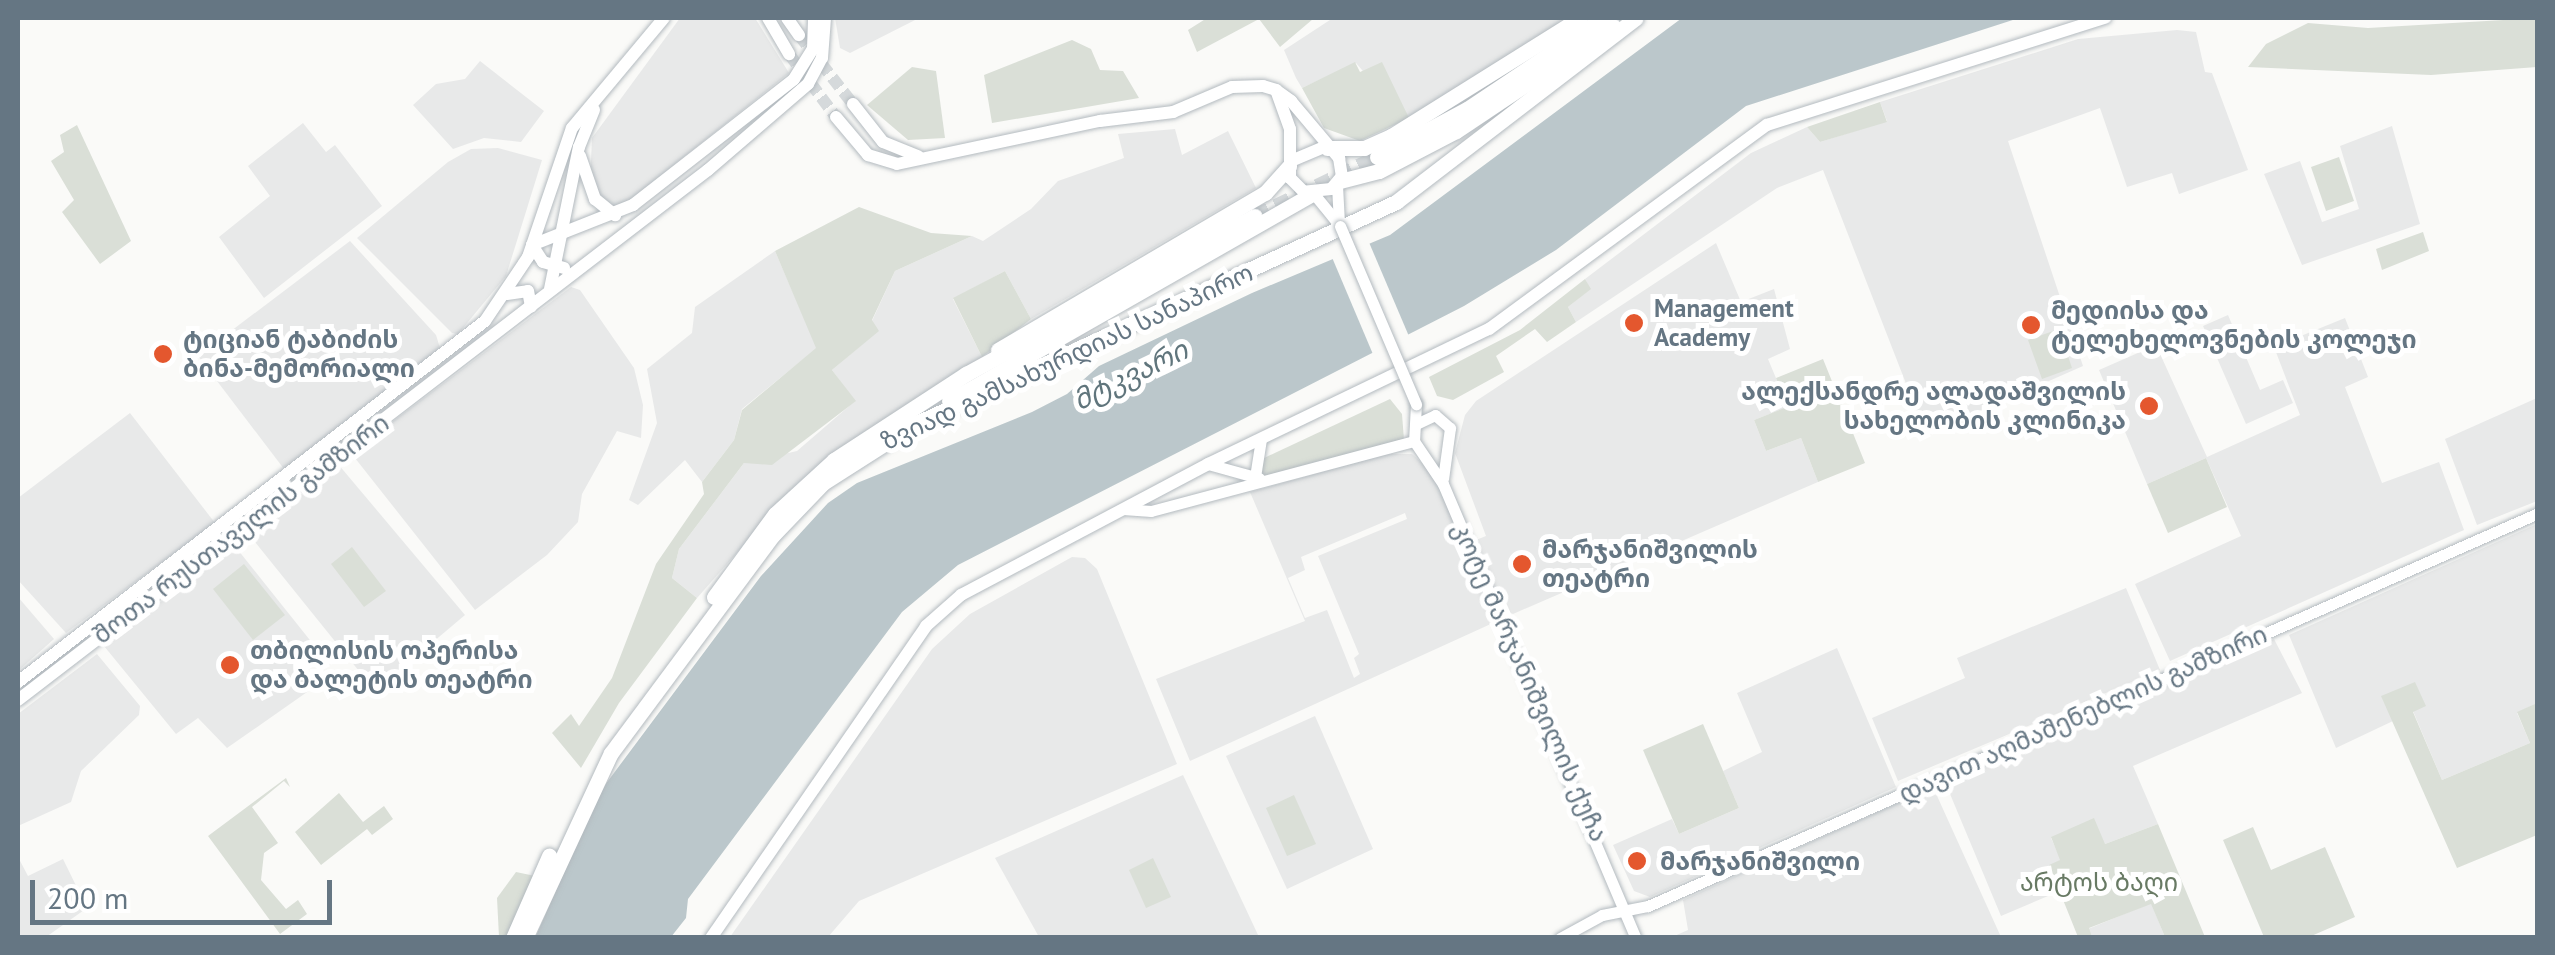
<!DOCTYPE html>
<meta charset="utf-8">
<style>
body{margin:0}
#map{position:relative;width:2555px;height:955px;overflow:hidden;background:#fafaf8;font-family:"PT Sans","Noto Sans Georgian",sans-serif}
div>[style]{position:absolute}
.built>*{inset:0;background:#e8e9e9}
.green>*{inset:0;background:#dadfd7}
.water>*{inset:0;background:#bbc7cb}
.pier>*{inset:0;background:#fafaf8}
.primary-tunnel>*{height:12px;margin-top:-6px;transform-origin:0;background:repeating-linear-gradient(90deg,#d5d9db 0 12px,transparent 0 18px)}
.highway-tunnel>*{height:15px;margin-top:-7.5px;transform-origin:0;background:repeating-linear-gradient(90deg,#d5d9db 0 15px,transparent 0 23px)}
.roads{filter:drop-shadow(0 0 2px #b3babf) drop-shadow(0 0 2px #b3babf)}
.secondary>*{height:11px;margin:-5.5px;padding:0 5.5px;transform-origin:5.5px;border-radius:5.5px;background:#fff}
.primary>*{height:12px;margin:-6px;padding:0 6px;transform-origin:6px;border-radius:6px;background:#fff}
.highway>*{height:15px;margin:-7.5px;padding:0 7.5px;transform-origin:7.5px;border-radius:7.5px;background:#fff}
.bridges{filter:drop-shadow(0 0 2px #b3babf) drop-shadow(0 0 2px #b3babf)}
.secondary-bridge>*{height:11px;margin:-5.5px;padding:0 5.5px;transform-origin:5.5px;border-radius:5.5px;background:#fff}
.dots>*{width:28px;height:28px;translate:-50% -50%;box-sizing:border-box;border:5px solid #fff;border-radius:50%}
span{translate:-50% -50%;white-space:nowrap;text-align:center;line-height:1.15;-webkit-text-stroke:10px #fff;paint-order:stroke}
.poi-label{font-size:25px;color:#657683;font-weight:700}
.left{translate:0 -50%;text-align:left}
.right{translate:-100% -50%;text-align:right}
.street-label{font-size:25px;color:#657683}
.park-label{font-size:25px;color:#687a64}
.water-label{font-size:28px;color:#60757c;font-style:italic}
.frame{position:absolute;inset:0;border:20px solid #657683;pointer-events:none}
.scale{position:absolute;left:30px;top:880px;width:302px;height:45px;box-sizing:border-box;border:5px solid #657683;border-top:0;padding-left:12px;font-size:30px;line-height:35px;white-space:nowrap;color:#657683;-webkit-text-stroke:8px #fff;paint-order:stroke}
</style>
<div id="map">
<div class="built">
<i style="clip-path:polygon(680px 18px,755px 18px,789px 73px,615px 212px,590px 185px,592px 138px)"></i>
<i style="clip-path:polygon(835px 18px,919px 18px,850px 53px,840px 48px)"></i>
<i style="clip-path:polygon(1333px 18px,1580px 18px,1410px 126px,1356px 63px,1302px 88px,1296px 78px,1284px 50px)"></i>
<i style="clip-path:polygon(2177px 30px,2196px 32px,2205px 72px,2212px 73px,2248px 170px,2179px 194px,2172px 173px,2127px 187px,2100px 108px,2008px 141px,2083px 366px,1926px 435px,1823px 170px,1777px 188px,1576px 322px,1568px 307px,1590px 289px,1585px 279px,1751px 153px,1807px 127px,1820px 142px,1887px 121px,1880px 102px,2078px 39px)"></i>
<i style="clip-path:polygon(480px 61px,544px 111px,521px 142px,484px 138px,453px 149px,413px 105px,436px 84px,465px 79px)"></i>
<i style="clip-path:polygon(303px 123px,326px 152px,335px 145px,382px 206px,264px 298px,219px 237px,270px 196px,248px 166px)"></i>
<i style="clip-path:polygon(2392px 126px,2420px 224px,2302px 265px,2264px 174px,2300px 161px,2322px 222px,2359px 209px,2340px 146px)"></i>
<i style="clip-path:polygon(1175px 129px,1182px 155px,1228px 131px,1256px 188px,1031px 319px,1005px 271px,953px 299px,982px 357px,800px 481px,697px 598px,672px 578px,679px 549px,744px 463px,797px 451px,855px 401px,832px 370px,878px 331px,872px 321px,895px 271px,972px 236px,983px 241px,1031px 209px,1058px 181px,1124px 158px,1118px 134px)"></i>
<i style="clip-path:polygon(498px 148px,542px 160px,506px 276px,458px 334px,452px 333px,357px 238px,448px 162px,471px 149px)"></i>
<i style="clip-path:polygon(350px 241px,436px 335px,440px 348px,284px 469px,198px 356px)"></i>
<i style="clip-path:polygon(1716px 243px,1741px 302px,1774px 289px,1790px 349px,1768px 359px,1788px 407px,1754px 420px,1766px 451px,1801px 438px,1818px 482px,1513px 614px,1504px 610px,1476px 540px,1486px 536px,1455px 453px,1465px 415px,1476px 401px)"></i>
<i style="clip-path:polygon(775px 251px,817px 348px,742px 409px,734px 440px,702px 482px,685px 460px,638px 505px,629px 500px,657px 423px,647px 369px,692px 333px,695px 307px)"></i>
<i style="clip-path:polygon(571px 287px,580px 290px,634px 368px,643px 405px,641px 438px,617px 431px,582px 494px,578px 522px,547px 555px,475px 610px,351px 453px)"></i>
<i style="clip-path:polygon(2228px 315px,2260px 390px,2283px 380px,2293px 403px,2246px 424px,2203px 326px)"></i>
<i style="clip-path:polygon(2345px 318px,2368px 377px,2345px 387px,2382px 483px,2439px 462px,2464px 530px,2170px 661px,2135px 584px,2241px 536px,2206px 458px,2147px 484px,2099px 370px,2156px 345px,2207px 457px,2300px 415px,2274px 347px)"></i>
<i style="clip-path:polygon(2537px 398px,2537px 501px,2477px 525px,2445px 439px)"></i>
<i style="clip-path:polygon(130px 413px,215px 523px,66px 633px,18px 580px,18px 498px)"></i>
<i style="clip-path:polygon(evenodd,1387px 454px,1412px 454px,1435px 475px,1493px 623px,1190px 761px,1156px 679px,1305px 621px,1250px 492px,1387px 454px,1405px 513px,1407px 519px,1318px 556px,1359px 654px,1354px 658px,1360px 674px,1354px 678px,1327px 610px,1305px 618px,1288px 578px,1305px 570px,1301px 557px,1405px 513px)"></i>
<i style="clip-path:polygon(338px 464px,465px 615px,375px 691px,251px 537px,255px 526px)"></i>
<i style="clip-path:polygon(2537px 524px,2537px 703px,2517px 713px,2530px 743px,2442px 780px,2413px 711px,2382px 696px,2393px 721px,2336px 748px,2289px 635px)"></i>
<i style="clip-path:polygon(234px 545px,321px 654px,298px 672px,310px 690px,227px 748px,198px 718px,176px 734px,104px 646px)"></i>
<i style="clip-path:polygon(1072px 557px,1085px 558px,1097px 569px,1177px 764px,859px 901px,828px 937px,730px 937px,932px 649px,970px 614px)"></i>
<i style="clip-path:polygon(2126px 588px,2160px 670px,1898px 781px,1872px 718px,1965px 678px,1957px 658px)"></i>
<i style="clip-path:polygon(18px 597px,54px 639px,18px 671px)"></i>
<i style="clip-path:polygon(2274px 639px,2302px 693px,2133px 766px,2158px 824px,2105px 844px,2051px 838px,2061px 860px,2049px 866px,2060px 891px,2001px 916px,1945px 782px)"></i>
<i style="clip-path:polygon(1837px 648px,1896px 787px,1650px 897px,1634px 891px,1613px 845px,1672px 819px,1679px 834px,1739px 808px,1723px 771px,1762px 752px,1737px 693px)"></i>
<i style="clip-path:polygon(97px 654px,140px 706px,139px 715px,81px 771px,71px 802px,18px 826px,18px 714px)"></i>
<i style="clip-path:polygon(1315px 716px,1373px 849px,1287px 889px,1226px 756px)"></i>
<i style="clip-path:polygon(1183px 775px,1259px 937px,1039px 937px,995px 858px)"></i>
<i style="clip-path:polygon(1933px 787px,2001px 937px,1672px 937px,1688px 930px,1683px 900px)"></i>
<i style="clip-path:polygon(18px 857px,28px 876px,63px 859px,87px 908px,46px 937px,18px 937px)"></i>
<i style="clip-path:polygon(2151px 903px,2165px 937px,2092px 937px,2088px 929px)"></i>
</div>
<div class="green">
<i style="clip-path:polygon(1207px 18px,1312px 18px,1313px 19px,1280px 47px,1259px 19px,1197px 52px,1188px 30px)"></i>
<i style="clip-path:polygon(2537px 18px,2537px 67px,2431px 75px,2248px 67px,2266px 44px,2308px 23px,2368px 28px)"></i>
<i style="clip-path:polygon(1072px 40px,1091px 49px,1100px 70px,1123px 71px,1139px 98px,992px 123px,984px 75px)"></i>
<i style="clip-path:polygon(1355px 62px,1360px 72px,1382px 62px,1409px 118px,1360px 141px,1324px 128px,1302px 88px)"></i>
<i style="clip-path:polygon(912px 67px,936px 71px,945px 138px,908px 140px,867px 105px)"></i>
<i style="clip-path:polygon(1880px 102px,1887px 122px,1820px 142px,1807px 127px)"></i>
<i style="clip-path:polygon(77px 125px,131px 241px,100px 264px,62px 212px,74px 200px,51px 161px,64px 152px,60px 135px)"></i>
<i style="clip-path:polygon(2339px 157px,2354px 201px,2326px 211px,2311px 167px)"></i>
<i style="clip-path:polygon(859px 207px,931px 233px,972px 236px,895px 271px,872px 320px,879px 331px,832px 370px,856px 401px,772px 465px,744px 463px,679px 549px,672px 578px,697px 598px,619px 703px,581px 768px,552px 733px,571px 714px,579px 726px,612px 678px,656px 564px,704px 494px,702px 482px,734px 440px,742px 410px,816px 348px,775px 251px)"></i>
<i style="clip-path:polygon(2423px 232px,2429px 251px,2382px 270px,2376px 249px)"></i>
<i style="clip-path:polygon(1005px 271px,1031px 319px,982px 357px,953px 298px)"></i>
<i style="clip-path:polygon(1585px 279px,1591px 289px,1568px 307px,1576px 322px,1547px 342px,1535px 329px,1496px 356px,1504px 372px,1453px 400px,1437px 396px,1429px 377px,1520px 330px)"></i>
<i style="clip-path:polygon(2059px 329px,2072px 368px,2042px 379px,2028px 340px)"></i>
<i style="clip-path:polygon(1823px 359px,1865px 463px,1818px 482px,1801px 438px,1766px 451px,1754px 420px,1787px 407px,1776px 378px)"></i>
<i style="clip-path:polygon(1390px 399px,1402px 414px,1404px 440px,1264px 476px,1259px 470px,1264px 458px)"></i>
<i style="clip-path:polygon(2206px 458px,2227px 507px,2168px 533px,2147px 484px)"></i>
<i style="clip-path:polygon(352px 547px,386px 591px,364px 607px,331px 564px)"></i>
<i style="clip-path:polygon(244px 564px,285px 615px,253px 640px,213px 589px)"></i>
<i style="clip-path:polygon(2415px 682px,2426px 706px,2413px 712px,2442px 780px,2530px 743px,2517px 712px,2537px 703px,2537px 835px,2457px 868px,2381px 696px)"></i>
<i style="clip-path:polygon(1703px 724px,1739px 808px,1679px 834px,1643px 750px)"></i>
<i style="clip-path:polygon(286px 778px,290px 787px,284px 781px,252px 807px,278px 843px,264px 853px,261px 880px,286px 909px,298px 900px,307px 914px,280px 934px,208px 836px)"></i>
<i style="clip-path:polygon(339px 793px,363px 822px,384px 806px,393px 819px,372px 835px,367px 829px,321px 865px,295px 832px)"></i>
<i style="clip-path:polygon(1294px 795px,1316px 844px,1287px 856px,1266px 808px)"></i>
<i style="clip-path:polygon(2094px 818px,2105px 844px,2158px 824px,2205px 937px,2165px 937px,2151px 904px,2089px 928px,2092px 937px,2078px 937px,2049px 865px,2060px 860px,2051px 837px)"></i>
<i style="clip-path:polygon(2253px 827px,2271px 870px,2325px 847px,2355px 917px,2309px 937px,2264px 937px,2223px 840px)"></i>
<i style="clip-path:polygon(1153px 858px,1171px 897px,1146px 908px,1129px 870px)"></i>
<i style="clip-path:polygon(516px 872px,535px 876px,507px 937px,499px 937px,497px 898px)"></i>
</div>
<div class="water">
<i style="clip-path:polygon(1682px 18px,2019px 18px,1746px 106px,1556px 250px,1464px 306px,958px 565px,902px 612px,688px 899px,686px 918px,671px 937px,535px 938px,599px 793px,761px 576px,828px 503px,857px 483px,1032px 412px,1067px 394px,1099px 366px,1252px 293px,1390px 235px)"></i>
</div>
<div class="pier">
<i style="clip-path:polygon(1368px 240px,1411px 341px,1375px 359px,1331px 255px)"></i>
</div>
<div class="primary-tunnel">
<i style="left:799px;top:35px;width:88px;rotate:52deg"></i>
<i style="left:789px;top:54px;width:79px;rotate:53.3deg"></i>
</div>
<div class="highway-tunnel">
<i style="left:1255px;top:216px;width:136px;rotate:-25.8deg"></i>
</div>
<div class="roads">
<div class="secondary">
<i style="left:1337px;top:185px;width:37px;rotate:87deg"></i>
<i style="left:1314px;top:194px;width:41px;rotate:50.9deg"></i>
<i style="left:1416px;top:404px;width:37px;rotate:93deg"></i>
<i style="left:1414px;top:441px;width:52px;rotate:56deg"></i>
<i style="left:1443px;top:484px;width:493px;rotate:67deg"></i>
<i style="left:1416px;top:424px;width:21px;rotate:-25deg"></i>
<i style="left:1435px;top:415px;width:20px;rotate:41deg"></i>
<i style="left:1450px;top:428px;width:51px;rotate:97.8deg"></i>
<i style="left:1208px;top:464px;width:53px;rotate:15.4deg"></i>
<i style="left:1255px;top:477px;width:38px;rotate:-81deg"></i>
<i style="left:1123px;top:509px;width:28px;rotate:4deg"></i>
<i style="left:1151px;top:511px;width:272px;rotate:-14.9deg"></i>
<i style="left:1560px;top:938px;width:48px;rotate:-28.7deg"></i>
<i style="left:1602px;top:915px;width:47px;rotate:-11.1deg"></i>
<i style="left:1648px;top:906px;width:973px;rotate:-23.82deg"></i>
</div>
<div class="primary">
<i style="left:768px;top:18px;width:42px;rotate:59.7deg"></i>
<i style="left:787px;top:18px;width:21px;rotate:55deg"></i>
<i style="left:853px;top:104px;width:48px;rotate:51.7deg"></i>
<i style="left:883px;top:142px;width:38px;rotate:22deg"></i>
<i style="left:836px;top:117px;width:50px;rotate:49.9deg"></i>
<i style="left:868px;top:155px;width:30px;rotate:17deg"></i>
<i style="left:897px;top:164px;width:208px;rotate:-12deg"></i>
<i style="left:1100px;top:121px;width:74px;rotate:-7deg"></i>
<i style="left:1173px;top:112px;width:64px;rotate:-23deg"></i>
<i style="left:1232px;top:87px;width:31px;rotate:-2deg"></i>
<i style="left:1263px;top:86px;width:14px;rotate:17deg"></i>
<i style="left:1276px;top:90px;width:19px;rotate:36deg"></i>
<i style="left:1291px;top:101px;width:75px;rotate:49.9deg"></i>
<i style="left:1339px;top:158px;width:18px;rotate:81deg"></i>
<i style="left:1342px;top:176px;width:17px;rotate:130deg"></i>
<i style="left:1331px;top:189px;width:27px;rotate:174deg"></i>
<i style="left:1304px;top:192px;width:20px;rotate:-135deg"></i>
<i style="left:1290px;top:178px;width:49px;rotate:-90deg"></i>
<i style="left:1290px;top:129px;width:41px;rotate:-109.7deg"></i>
<i style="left:580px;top:156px;width:46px;rotate:70.8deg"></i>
<i style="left:595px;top:199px;width:26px;rotate:39deg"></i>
<i style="left:1291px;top:161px;width:36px;rotate:-23deg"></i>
<i style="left:532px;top:245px;width:109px;rotate:-21.6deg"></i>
<i style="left:633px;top:205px;width:204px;rotate:-38deg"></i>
<i style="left:794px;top:79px;width:36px;rotate:-58deg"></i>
<i style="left:813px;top:49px;width:31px;rotate:-88deg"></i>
<i style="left:532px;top:245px;width:20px;rotate:57deg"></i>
<i style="left:543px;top:262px;width:22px;rotate:16deg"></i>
<i style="left:550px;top:289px;width:145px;rotate:-78.5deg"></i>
<i style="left:579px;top:147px;width:40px;rotate:-68deg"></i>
<i style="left:507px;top:294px;width:21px;rotate:-8deg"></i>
<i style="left:528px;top:291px;width:16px;rotate:79deg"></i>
<i style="left:18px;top:682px;width:590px;rotate:-37.7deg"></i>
<i style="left:485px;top:321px;width:77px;rotate:-56.1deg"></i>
<i style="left:528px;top:257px;width:136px;rotate:-71.2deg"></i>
<i style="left:572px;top:128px;width:143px;rotate:-50.1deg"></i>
<i style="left:18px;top:700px;width:870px;rotate:-37.53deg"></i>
<i style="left:708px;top:170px;width:132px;rotate:-40.7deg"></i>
<i style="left:808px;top:84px;width:30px;rotate:-62deg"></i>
<i style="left:822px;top:58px;width:40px;rotate:-85.7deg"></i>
<i style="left:711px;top:938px;width:379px;rotate:-55.4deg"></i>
<i style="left:926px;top:626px;width:47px;rotate:-41.5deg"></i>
<i style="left:961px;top:595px;width:280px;rotate:-27.9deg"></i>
<i style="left:1208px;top:464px;width:312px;rotate:-25.7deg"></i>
<i style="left:1489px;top:329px;width:345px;rotate:-36.3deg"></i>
<i style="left:1767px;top:125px;width:355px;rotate:-17.6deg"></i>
</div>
<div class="highway">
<i style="left:1327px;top:148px;width:37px"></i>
<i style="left:1364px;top:148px;width:30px;rotate:-24deg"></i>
<i style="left:1391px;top:136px;width:223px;rotate:-32deg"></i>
<i style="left:1377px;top:157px;width:102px;rotate:-28.1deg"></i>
<i style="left:1467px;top:109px;width:164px;rotate:-33.8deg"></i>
<i style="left:1340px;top:181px;width:40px;rotate:-14.4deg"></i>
<i style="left:1379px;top:171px;width:87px;rotate:-27.5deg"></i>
<i style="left:1456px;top:131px;width:189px;rotate:-33.8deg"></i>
<i style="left:998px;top:350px;width:310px;rotate:-30.5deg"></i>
<i style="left:1265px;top:193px;width:36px;rotate:-48deg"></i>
<i style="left:949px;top:401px;width:418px;rotate:-29.7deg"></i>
<i style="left:714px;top:597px;width:103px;rotate:-53.7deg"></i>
<i style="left:775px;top:514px;width:80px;rotate:-42.5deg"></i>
<i style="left:834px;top:460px;width:158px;rotate:-33.1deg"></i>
<i style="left:966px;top:374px;width:329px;rotate:-28.7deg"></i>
<i style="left:513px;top:938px;width:90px;rotate:-66.3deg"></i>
<i style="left:525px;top:938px;width:204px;rotate:-65.1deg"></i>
<i style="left:611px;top:753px;width:272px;rotate:-53.4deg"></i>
<i style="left:773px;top:535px;width:72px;rotate:-46.1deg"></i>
<i style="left:823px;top:483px;width:112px;rotate:-32.6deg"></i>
<i style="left:917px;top:423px;width:528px;rotate:-24.77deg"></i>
<i style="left:1396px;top:202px;width:302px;rotate:-37.5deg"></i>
</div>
</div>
<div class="bridges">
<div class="secondary-bridge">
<i style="left:1340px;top:226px;width:194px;rotate:66.9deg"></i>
</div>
</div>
<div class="dots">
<i style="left:1634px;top:323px;background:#e4572e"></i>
<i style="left:2031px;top:325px;background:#e4572e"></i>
<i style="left:163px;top:354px;background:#e4572e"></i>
<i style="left:2149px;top:406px;background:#e4572e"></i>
<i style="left:1522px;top:564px;background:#e4572e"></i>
<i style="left:230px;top:665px;background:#e4572e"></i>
<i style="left:1637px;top:861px;background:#e4572e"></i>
</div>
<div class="poi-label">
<span class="left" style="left:1654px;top:323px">Management<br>Academy</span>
<span class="left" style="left:2051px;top:325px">მედიისა და<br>ტელეხელოვნების კოლეჯი</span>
<span class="left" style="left:183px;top:354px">ტიციან ტაბიძის<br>ბინა-მემორიალი</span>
<span class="right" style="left:2126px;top:406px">ალექსანდრე ალადაშვილის<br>სახელობის კლინიკა</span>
<span class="left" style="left:1542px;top:564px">მარჯანიშვილის<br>თეატრი</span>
<span class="left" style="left:250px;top:665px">თბილისის ოპერისა<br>და ბალეტის თეატრი</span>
<span class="left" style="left:1660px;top:861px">მარჯანიშვილი</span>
</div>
<div class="street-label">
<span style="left:1067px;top:357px;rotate:-25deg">ზვიად გამსახურდიას სანაპირო</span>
<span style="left:241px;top:529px;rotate:-37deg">შოთა რუსთაველის გამზირი</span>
<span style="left:1530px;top:682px;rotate:66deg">კოტე მარჯანიშვილის ქუჩა</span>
<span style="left:2083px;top:714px;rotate:-24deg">დავით აღმაშენებლის გამზირი</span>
</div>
<div class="park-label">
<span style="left:2099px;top:882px">არტოს ბაღი</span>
</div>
<div class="water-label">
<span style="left:1130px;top:375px;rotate:-26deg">მტკვარი</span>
</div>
<div class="frame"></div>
<div class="scale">200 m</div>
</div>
